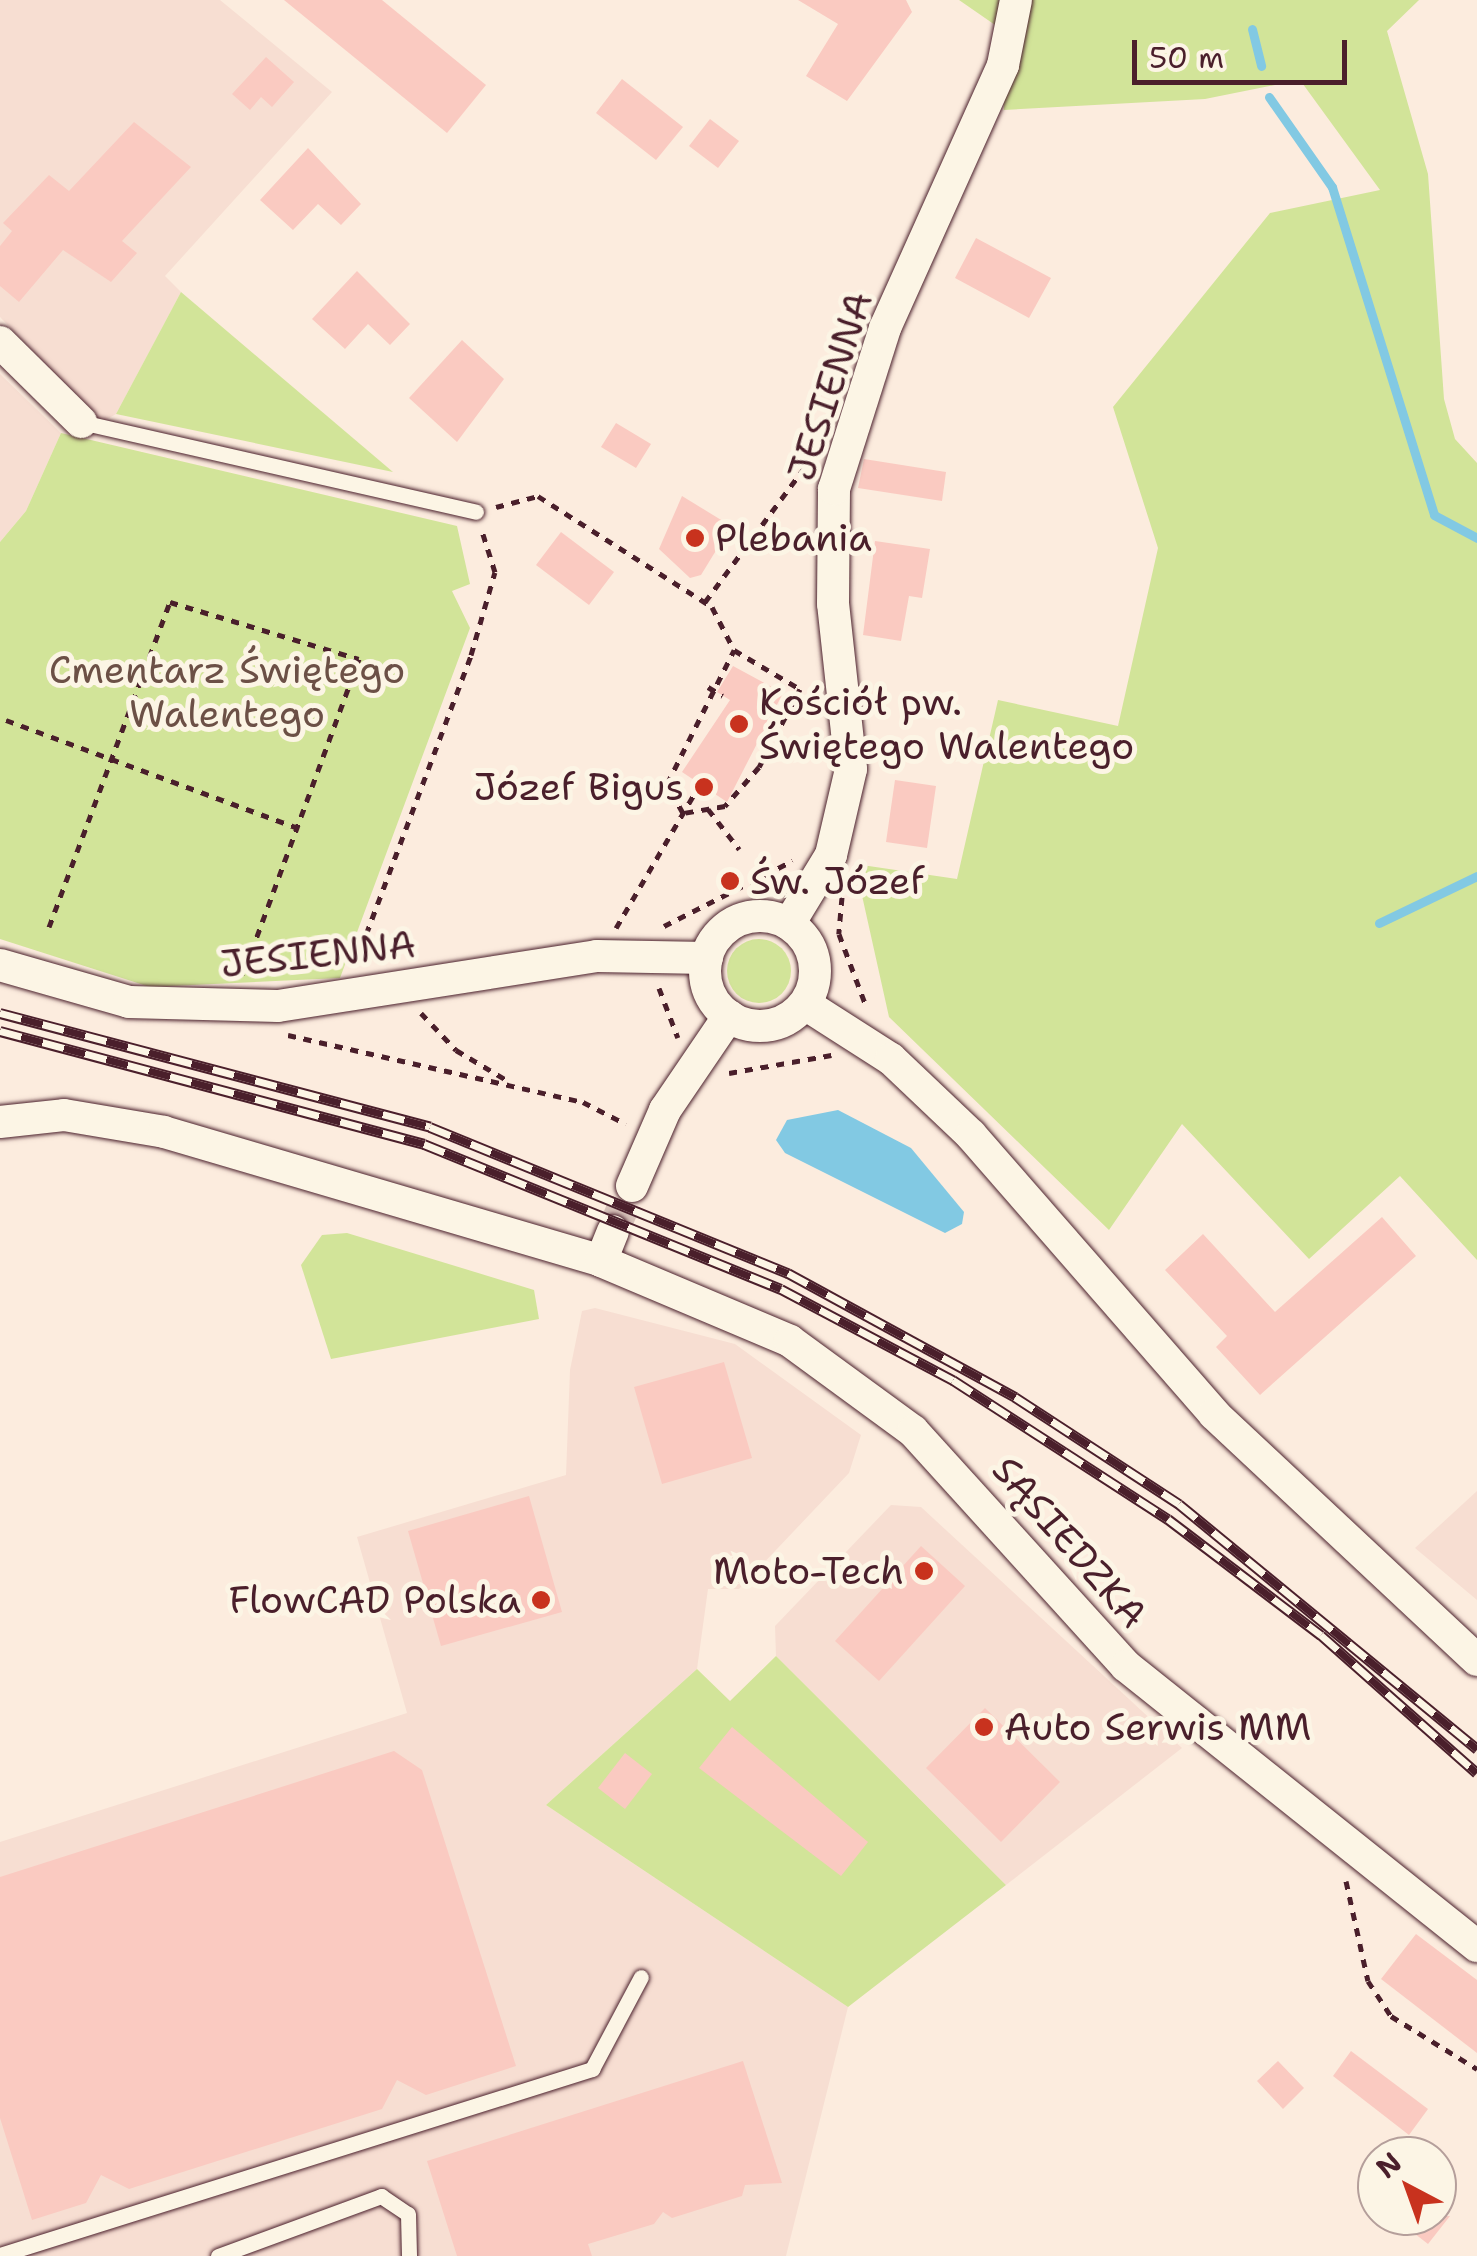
<!DOCTYPE html>
<meta charset="utf-8">
<style>
body{margin:0}
#map{position:relative;width:1477px;height:2256px;overflow:hidden;background:#fcecde;font-family:"Shantell Sans",sans-serif}
div>[style]{position:absolute}
.built>*{inset:0;background:#f7ded2}
.green>*{inset:0;background:#d2e499}
.round{border-radius:50%}
.water>*{inset:0;background:#82c9e3}
.stream>*{height:9px;margin:-4.5px;padding:0 4.5px;transform-origin:4.5px;border-radius:4.5px;background:#82c9e3}
.building>*{inset:0;background:#facac1}
.street-tunnel>*{height:32px;margin-top:-16px;transform-origin:0;background:repeating-linear-gradient(90deg,#d8c3ba 0 32px,transparent 0 48px)}
.path>*{height:5px;margin-top:-2.5px;transform-origin:0;background:repeating-linear-gradient(90deg,#4a1f2b 0 8px,transparent 0 16px)}
.roads{filter:drop-shadow(0 0 2px #4a1f2b) drop-shadow(0 0 2px #4a1f2b)}
.lane>*{height:15px;margin:-7.5px;padding:0 7.5px;transform-origin:7.5px;border-radius:7.5px;background:#fcf5e5}
.street>*{height:32px;margin:-16px;padding:0 16px;transform-origin:16px;border-radius:16px;background:#fcf5e5}
.street>.ring{margin:-16px;padding:0;box-sizing:content-box;background:none;border:32px solid #fcf5e5;border-radius:50%}
.rail>*{height:11px;margin-top:-5.5px;transform-origin:0;background:repeating-linear-gradient(90deg,#fcf5e5 0 22px,#4a1f2b 0 44px);box-sizing:border-box;border-block:2px solid #4a1f2b}
.dots>*{width:28px;height:28px;translate:-50% -50%;box-sizing:border-box;border:5px solid #fcf5e5;border-radius:50%}
span{translate:-50% -50%;white-space:nowrap;text-align:center;line-height:1.15;-webkit-text-stroke:10px #fcf5e5;paint-order:stroke}
.street-label{font-size:38px;color:#4a1f2b}
.poi-label{font-size:38px;color:#4a1f2b}
.left{translate:0 -50%;text-align:left}
.right{translate:-100% -50%;text-align:right}
.park-label{font-size:38px;color:#6c5046}
.north{position:absolute;left:1357px;top:2136px;width:100px;height:100px;box-sizing:border-box;background:#fcf5e5;border:2px solid #b59f9b;border-radius:50%;rotate:319deg;font-size:28px;font-weight:700;line-height:40px;text-align:center;color:#4a1f2b}
.north::after{content:'';display:block;margin:auto;width:35px;height:45px;background:#c8321e;clip-path:polygon(50% 0,100% 100%,50% 72%,0 100%)}
.scale{position:absolute;left:1132px;top:40px;width:215px;height:45px;box-sizing:border-box;border:5px solid #4a1f2b;border-top:0;padding-left:12px;font-size:30px;line-height:35px;white-space:nowrap;color:#4a1f2b;-webkit-text-stroke:8px #fcf5e5;paint-order:stroke}
</style>
<div id="map">
<div class="built">
<i style="clip-path:polygon(0 0,220px 0,332px 92px,165px 276px,181px 292px,116px 414px,102px 422px,0 317px)"></i>
<i style="clip-path:polygon(0 374px,61px 433px,26px 511px,0 542px)"></i>
<i style="clip-path:polygon(595px 1308px,735px 1344px,861px 1435px,849px 1473px,739px 1589px,708px 1589px,697px 1669px,546px 1805px,848px 2007px,786px 2256px,0 2256px,0 1842px,407px 1713px,357px 1537px,566px 1475px,570px 1370px,582px 1311px)"></i>
<i style="clip-path:polygon(1477px 1491px,1477px 1600px,1415px 1548px)"></i>
<i style="clip-path:polygon(891px 1505px,921px 1507px,1182px 1748px,1006px 1885px,776px 1656px,775px 1626px)"></i>
</div>
<div class="green">
<i style="clip-path:polygon(959px 0,1419px 0,1387px 31px,1428px 174px,1444px 399px,1455px 439px,1477px 463px,1477px 1260px,1400px 1176px,1309px 1259px,1182px 1124px,1109px 1230px,889px 1017px,855px 864px,957px 879px,998px 700px,1118px 726px,1158px 548px,1113px 407px,1270px 213px,1380px 190px,1300px 80px,1205px 99px,1004px 110px,998px 27px)"></i>
<i style="clip-path:polygon(181px 292px,393px 472px,116px 414px)"></i>
<i style="clip-path:polygon(61px 433px,457px 526px,470px 584px,452px 591px,470px 628px,340px 978px,150px 987px,0 939px,0 542px,26px 511px)"></i>
<i class="round" style="left:727px;top:939px;width:64px;height:64px"></i>
<i style="clip-path:polygon(347px 1233px,534px 1290px,539px 1319px,331px 1359px,301px 1265px,322px 1235px)"></i>
<i style="clip-path:polygon(776px 1656px,1006px 1885px,848px 2007px,546px 1805px,697px 1669px,730px 1701px)"></i>
</div>
<div class="water">
<i style="clip-path:polygon(838px 1110px,911px 1148px,964px 1212px,962px 1224px,945px 1233px,785px 1153px,776px 1140px,787px 1120px)"></i>
</div>
<div class="stream">
<i style="left:1252px;top:29px;width:38px;rotate:76deg"></i>
<i style="left:1269px;top:97px;width:110px;rotate:55deg"></i>
<i style="left:1332px;top:187px;width:343px;rotate:72.7deg"></i>
<i style="left:1434px;top:515px;width:49px;rotate:28.1deg"></i>
<i style="left:1379px;top:923px;width:109px;rotate:-25.6deg"></i>
</div>
<div class="building">
<i style="clip-path:polygon(284px 0,382px 0,486px 85px,447px 133px)"></i>
<i style="clip-path:polygon(798px 0,906px 0,912px 12px,847px 101px,806px 76px,838px 24px)"></i>
<i style="clip-path:polygon(266px 57px,294px 82px,272px 107px,261px 97px,250px 110px,232px 94px)"></i>
<i style="clip-path:polygon(622px 79px,683px 127px,656px 160px,596px 113px)"></i>
<i style="clip-path:polygon(710px 119px,739px 141px,718px 168px,689px 146px)"></i>
<i style="clip-path:polygon(134px 122px,191px 167px,122px 241px,137px 253px,111px 282px,63px 250px,19px 302px,0 286px,0 246px,12px 231px,3px 223px,49px 175px,69px 191px)"></i>
<i style="clip-path:polygon(308px 148px,361px 204px,341px 225px,318px 204px,293px 230px,260px 200px)"></i>
<i style="clip-path:polygon(976px 238px,1051px 278px,1029px 318px,955px 278px)"></i>
<i style="clip-path:polygon(357px 271px,410px 324px,390px 345px,368px 324px,345px 349px,312px 319px)"></i>
<i style="clip-path:polygon(462px 340px,504px 379px,457px 442px,409px 398px)"></i>
<i style="clip-path:polygon(616px 423px,651px 444px,636px 468px,601px 447px)"></i>
<i style="clip-path:polygon(864px 459px,946px 472px,942px 501px,858px 488px)"></i>
<i style="clip-path:polygon(682px 496px,731px 526px,701px 575px,690px 578px,659px 549px)"></i>
<i style="clip-path:polygon(561px 532px,614px 572px,589px 605px,536px 565px)"></i>
<i style="clip-path:polygon(875px 541px,930px 549px,922px 598px,909px 596px,901px 641px,863px 635px)"></i>
<i style="clip-path:polygon(733px 666px,783px 693px,727px 802px,682px 772px,730px 700px,717px 692px)"></i>
<i style="clip-path:polygon(895px 780px,936px 786px,927px 848px,886px 842px)"></i>
<i style="clip-path:polygon(1382px 1217px,1416px 1256px,1260px 1395px,1216px 1347px,1227px 1336px,1165px 1270px,1203px 1234px,1275px 1312px)"></i>
<i style="clip-path:polygon(724px 1362px,752px 1458px,662px 1484px,634px 1387px)"></i>
<i style="clip-path:polygon(529px 1496px,562px 1612px,441px 1646px,408px 1531px)"></i>
<i style="clip-path:polygon(921px 1546px,965px 1586px,879px 1681px,835px 1641px)"></i>
<i style="clip-path:polygon(985px 1708px,1060px 1782px,1001px 1842px,926px 1768px)"></i>
<i style="clip-path:polygon(732px 1727px,868px 1842px,841px 1876px,699px 1768px)"></i>
<i style="clip-path:polygon(394px 1751px,422px 1770px,516px 2066px,426px 2095px,397px 2080px,382px 2109px,129px 2189px,101px 2175px,86px 2203px,32px 2220px,0 2118px,0 1877px)"></i>
<i style="clip-path:polygon(625px 1753px,652px 1774px,625px 1809px,598px 1788px)"></i>
<i style="clip-path:polygon(1416px 1934px,1477px 1980px,1477px 2053px,1381px 1979px)"></i>
<i style="clip-path:polygon(1351px 2051px,1428px 2109px,1409px 2135px,1333px 2076px)"></i>
<i style="clip-path:polygon(743px 2061px,782px 2183px,745px 2185px,742px 2196px,672px 2218px,663px 2212px,654px 2224px,588px 2244px,592px 2256px,457px 2256px,427px 2161px)"></i>
<i style="clip-path:polygon(1278px 2061px,1304px 2088px,1283px 2109px,1257px 2081px)"></i>
<i style="clip-path:polygon(1420px 2216px,1450px 2216px,1428px 2244px,1410px 2230px)"></i>
</div>
<div class="street-tunnel">
<i style="left:613px;top:1231px;width:49px;rotate:-67.1deg"></i>
</div>
<div class="path">
<i style="left:496px;top:507px;width:43px;rotate:-14.7deg"></i>
<i style="left:538px;top:496px;width:206px;rotate:32.5deg"></i>
<i style="left:712px;top:607px;width:48px;rotate:62.9deg"></i>
<i style="left:734px;top:650px;width:77px;rotate:30.6deg"></i>
<i style="left:800px;top:689px;width:88px;rotate:117.7deg"></i>
<i style="left:759px;top:767px;width:52px;rotate:131.1deg"></i>
<i style="left:725px;top:806px;width:43px;rotate:170.5deg"></i>
<i style="left:683px;top:813px;width:33px;rotate:-119deg"></i>
<i style="left:667px;top:784px;width:150px;rotate:-63.4deg"></i>
<i style="left:705px;top:602px;width:177px;rotate:-53.5deg"></i>
<i style="left:708px;top:687px;width:17px;rotate:31deg"></i>
<i style="left:6px;top:720px;width:311px;rotate:20.3deg"></i>
<i style="left:708px;top:809px;width:51px;rotate:52.2deg"></i>
<i style="left:842px;top:897px;width:37px;rotate:95deg"></i>
<i style="left:839px;top:934px;width:77px;rotate:69.4deg"></i>
<i style="left:664px;top:926px;width:144px;rotate:-26.9deg"></i>
<i style="left:49px;top:927px;width:347px;rotate:-69.6deg"></i>
<i style="left:170px;top:602px;width:197px;rotate:16.8deg"></i>
<i style="left:359px;top:659px;width:336px;rotate:110.2deg"></i>
<i style="left:616px;top:928px;width:167px;rotate:-59.7deg"></i>
<i style="left:355px;top:964px;width:330px;rotate:-69.4deg"></i>
<i style="left:471px;top:655px;width:86px;rotate:-73.9deg"></i>
<i style="left:495px;top:572px;width:43px;rotate:-107.6deg"></i>
<i style="left:659px;top:988px;width:53px;rotate:69.2deg"></i>
<i style="left:421px;top:1013px;width:51px;rotate:46.6deg"></i>
<i style="left:456px;top:1050px;width:63px;rotate:30.7deg"></i>
<i style="left:288px;top:1035px;width:303px;rotate:12.8deg"></i>
<i style="left:583px;top:1102px;width:48px;rotate:27.1deg"></i>
<i style="left:729px;top:1073px;width:104px;rotate:-10deg"></i>
<i style="left:1346px;top:1881px;width:102px;rotate:77.6deg"></i>
<i style="left:1368px;top:1981px;width:42px;rotate:56.7deg"></i>
<i style="left:1391px;top:2016px;width:101px;rotate:31.6deg"></i>
</div>
<div class="roads">
<div class="lane">
<i style="left:81px;top:422px;width:405px;rotate:12.8deg"></i>
<i style="left:0;top:2255px;width:621px;rotate:-17.44deg"></i>
<i style="left:592px;top:2069px;width:104px;rotate:-62deg"></i>
<i style="left:218px;top:2256px;width:174px;rotate:-20.2deg"></i>
<i style="left:381px;top:2196px;width:32px;rotate:34deg"></i>
<i style="left:408px;top:2214px;width:42px;rotate:88.6deg"></i>
</div>
<div class="street">
<i style="left:0;top:342px;width:114px;rotate:44.6deg"></i>
<i class="ring" style="left:705px;top:916px;width:78px;height:78px"></i>
<i style="left:789px;top:924px;width:81px;rotate:-58.7deg"></i>
<i style="left:831px;top:855px;width:88px;rotate:-76.9deg"></i>
<i style="left:851px;top:769px;width:166px;rotate:-96.2deg"></i>
<i style="left:833px;top:604px;width:115px;rotate:-89.5deg"></i>
<i style="left:834px;top:489px;width:169px;rotate:-72.4deg"></i>
<i style="left:885px;top:328px;width:288px;rotate:-65.8deg"></i>
<i style="left:1003px;top:65px;width:66px;rotate:-78.7deg"></i>
<i style="left:0;top:965px;width:134px;rotate:16deg"></i>
<i style="left:129px;top:1002px;width:149px;rotate:1.5deg"></i>
<i style="left:278px;top:1006px;width:323px;rotate:-8.9deg"></i>
<i style="left:597px;top:956px;width:110px;rotate:1deg"></i>
<i style="left:805px;top:1004px;width:102px;rotate:32.6deg"></i>
<i style="left:891px;top:1059px;width:110px;rotate:43.5deg"></i>
<i style="left:971px;top:1135px;width:370px;rotate:48.9deg"></i>
<i style="left:1214px;top:1414px;width:360px;rotate:43.1deg"></i>
<i style="left:0;top:1122px;width:64px;rotate:-6.2deg"></i>
<i style="left:64px;top:1115px;width:101px;rotate:9.6deg"></i>
<i style="left:164px;top:1132px;width:456px;rotate:16.4deg"></i>
<i style="left:601px;top:1261px;width:205px;rotate:22.9deg"></i>
<i style="left:790px;top:1341px;width:152px;rotate:36.2deg"></i>
<i style="left:913px;top:1431px;width:317px;rotate:47.8deg"></i>
<i style="left:1126px;top:1666px;width:449px;rotate:38.6deg"></i>
<i style="left:632px;top:1186px;width:83px;rotate:-66.5deg"></i>
<i style="left:665px;top:1110px;width:114px;rotate:-55.8deg"></i>
<i style="left:601px;top:1261px;width:32px;rotate:-68deg"></i>
</div>
</div>
<div class="rail">
<i style="left:0;top:1013px;width:445px;rotate:14.8deg"></i>
<i style="left:430px;top:1127px;width:387px;rotate:22.2deg"></i>
<i style="left:788px;top:1273px;width:259px;rotate:28.6deg"></i>
<i style="left:1015px;top:1397px;width:196px;rotate:33.1deg"></i>
<i style="left:1179px;top:1504px;width:386px;rotate:39.4deg"></i>
<i style="left:0;top:1031px;width:439px;rotate:14.9deg"></i>
<i style="left:424px;top:1144px;width:385px;rotate:22.1deg"></i>
<i style="left:781px;top:1289px;width:195px;rotate:27.9deg"></i>
<i style="left:953px;top:1380px;width:256px;rotate:32.9deg"></i>
<i style="left:1168px;top:1519px;width:192px;rotate:37.2deg"></i>
<i style="left:1321px;top:1635px;width:208px;rotate:41.5deg"></i>
</div>
<div class="dots">
<i style="left:695px;top:538px;background:#c8321e"></i>
<i style="left:739px;top:724px;background:#c8321e"></i>
<i style="left:704px;top:787px;background:#c8321e"></i>
<i style="left:730px;top:881px;background:#c8321e"></i>
<i style="left:924px;top:1571px;background:#c8321e"></i>
<i style="left:541px;top:1600px;background:#c8321e"></i>
<i style="left:984px;top:1727px;background:#c8321e"></i>
</div>
<div class="street-label">
<span style="left:830px;top:386px;rotate:-72deg">JESIENNA</span>
<span style="left:318px;top:954px;rotate:-6deg">JESIENNA</span>
<span style="left:1070px;top:1542px;rotate:49deg">SĄSIEDZKA</span>
</div>
<div class="poi-label">
<span class="left" style="left:715px;top:538px">Plebania</span>
<span class="left" style="left:759px;top:724px">Kościół pw.<br>Świętego Walentego</span>
<span class="right" style="left:684px;top:787px">Józef Bigus</span>
<span class="left" style="left:750px;top:881px">Św. Józef</span>
<span class="right" style="left:904px;top:1571px">Moto-Tech</span>
<span class="right" style="left:521px;top:1600px">FlowCAD Polska</span>
<span class="left" style="left:1004px;top:1727px">Auto Serwis MM</span>
</div>
<div class="park-label">
<span style="left:227px;top:692px">Cmentarz Świętego<br>Walentego</span>
</div>
<div class="north">N</div>
<div class="scale">50 m</div>
</div>
